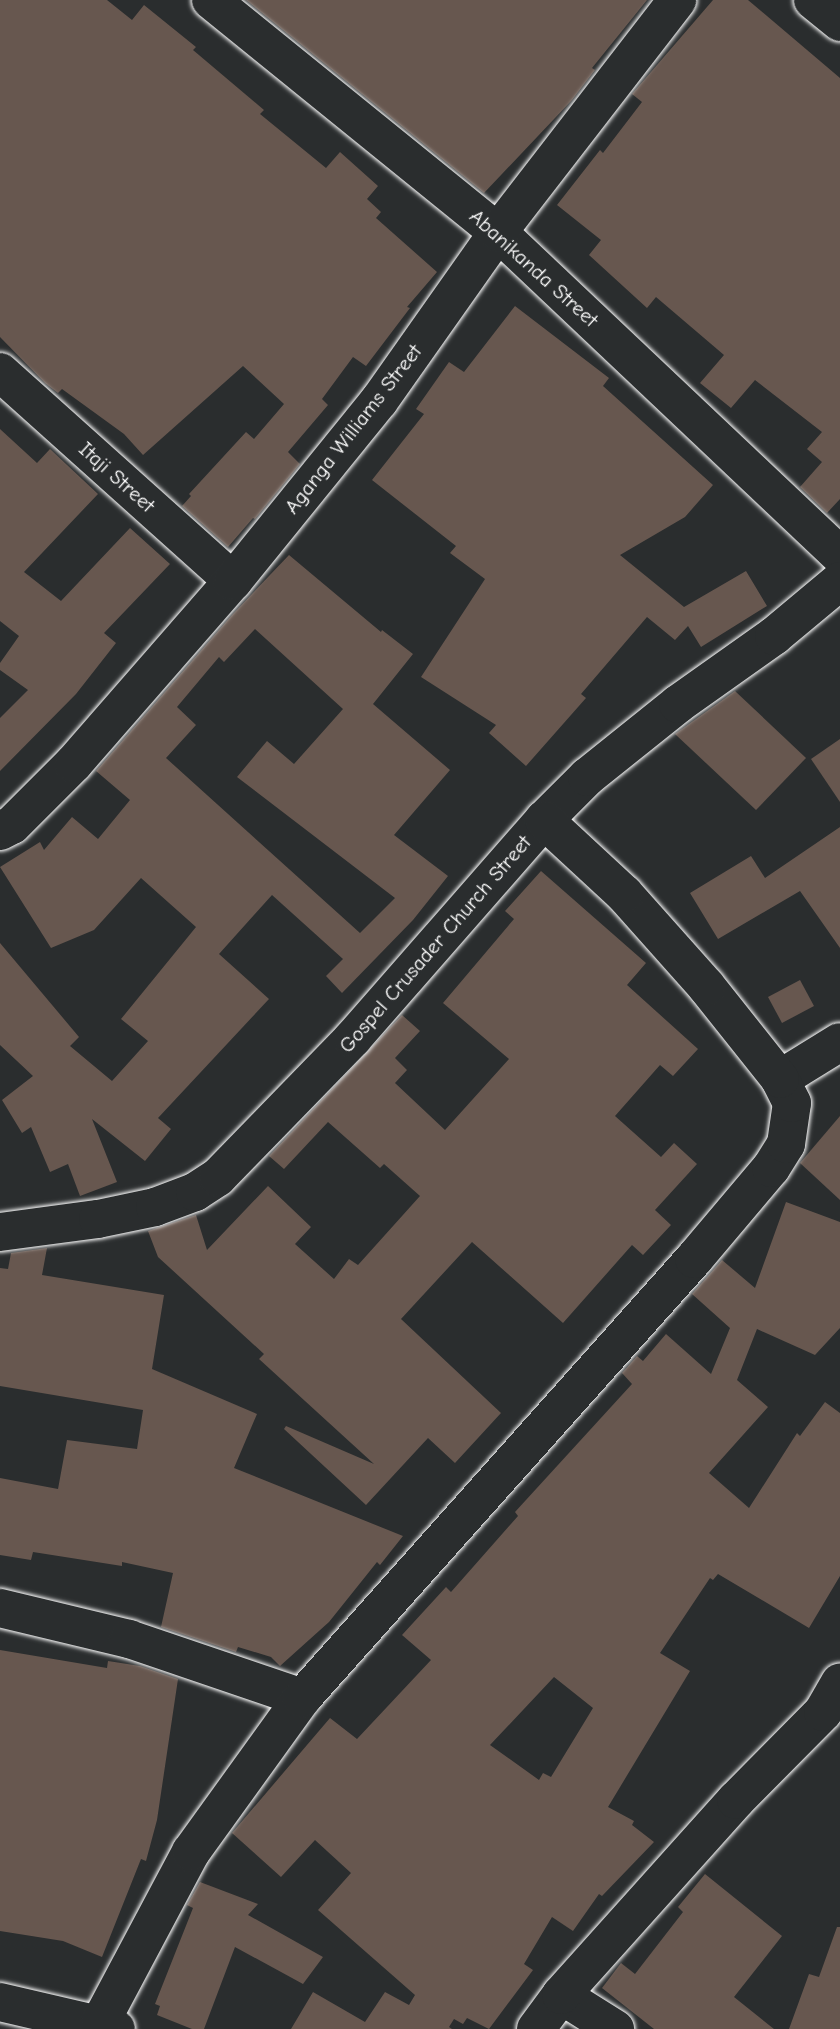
<!DOCTYPE html>
<style>
body{margin:0}
#map{position:relative;width:840px;height:2029px;overflow:hidden;background:#2a2d2e;font-family:"Comic Neue",sans-serif}
div>[style]{position:absolute}
.building>*{inset:0;background:#67574f}
.roads{filter:drop-shadow(0 0 2px #fff) drop-shadow(0 0 2px #fff)}
.minor>*{height:38px;margin:-19px;padding:0 19px;transform-origin:19px;border-radius:19px;background:#2a2d2e}
span{translate:-50% -50%;white-space:nowrap;text-align:center;line-height:1.15;-webkit-text-stroke:5px #2a2d2e;paint-order:stroke}
.street-label{font-size:21px;color:#fff}
</style>
<div id="map">
<div class="building">
<i style="clip-path:polygon(0 0,107px 0,132px 20px,144px 5px,196px 47px,193px 50px,264px 110px,260px 114px,326px 168px,340px 152px,378px 186px,367px 199px,381px 212px,376px 218px,437px 272px,407px 307px,410px 308px,366px 366px,353px 357px,322px 399px,328px 405px,288px 452px,300px 464px,255px 519px,253px 518px,228px 547px,182px 506px,191px 496px,189px 494px,246px 432px,254px 439px,284px 404px,243px 366px,143px 455px,124px 434px,62px 389px,58px 393px,45px 383px,0 337px)"></i>
<i style="clip-path:polygon(246px 0,647px 0,592px 68px,595px 70px,572px 100px,484px 193px)"></i>
<i style="clip-path:polygon(713px 0,748px 0,840px 78px,840px 499px,827px 513px,800px 487px,822px 462px,807px 449px,822px 432px,755px 380px,731px 408px,700px 383px,724px 355px,656px 297px,647px 308px,589px 255px,601px 240px,557px 205px,600px 150px,603px 153px,642px 102px,632px 94px)"></i>
<i style="clip-path:polygon(515px 306px,609px 378px,603px 386px,713px 485px,685px 517px,620px 555px,684px 607px,746px 571px,767px 606px,701px 647px,688px 626px,675px 640px,647px 617px,581px 694px,586px 698px,526px 766px,489px 733px,496px 725px,421px 677px,485px 579px,450px 553px,456px 546px,372px 480px,424px 414px,416px 409px,449px 362px,464px 372px)"></i>
<i style="clip-path:polygon(0 429px,37px 463px,50px 449px,98px 494px,24px 572px,61px 601px,130px 528px,170px 564px,104px 633px,116px 643px,76px 694px,0 771px,0 718px,28px 690px,0 670px,0 663px,19px 636px,0 621px)"></i>
<i style="clip-path:polygon(evenodd,289px 555px,381px 632px,382px 630px,413px 654px,373px 704px,450px 770px,394px 835px,448px 876px,413px 920px,342px 993px,326px 976px,343px 959px,272px 895px,219px 954px,269px 999px,158px 1118px,171px 1129px,145px 1161px,92px 1119px,117px 1182px,80px 1196px,68px 1164px,50px 1172px,31px 1127px,22px 1133px,2px 1100px,33px 1076px,0 1045px,0 943px,79px 1037px,70px 1046px,112px 1081px,148px 1041px,121px 1019px,196px 927px,141px 878px,94px 930px,51px 948px,0 867px,40px 842px,44px 850px,72px 817px,98px 839px,130px 800px,96px 771px,232px 615px,289px 555px,255px 629px,343px 709px,294px 764px,267px 741px,237px 777px,395px 898px,360px 933px,166px 758px,196px 725px,177px 707px,219px 657px,224px 662px,255px 629px)"></i>
<i style="clip-path:polygon(735px 691px,806px 758px,756px 810px,675px 734px)"></i>
<i style="clip-path:polygon(840px 739px,840px 802px,811px 759px)"></i>
<i style="clip-path:polygon(840px 827px,840px 948px,800px 891px,718px 939px,690px 893px,751px 856px,765px 878px)"></i>
<i style="clip-path:polygon(541px 871px,646px 963px,627px 985px,698px 1049px,673px 1076px,660px 1065px,615px 1116px,661px 1157px,674px 1143px,697px 1164px,655px 1210px,671px 1225px,643px 1255px,632px 1245px,563px 1323px,472px 1242px,401px 1319px,501px 1413px,455px 1463px,428px 1438px,366px 1505px,284px 1429px,286px 1426px,374px 1464px,259px 1359px,264px 1354px,158px 1257px,148px 1231px,196px 1215px,207px 1250px,268px 1186px,311px 1227px,295px 1244px,334px 1279px,349px 1259px,358px 1265px,420px 1196px,384px 1164px,380px 1168px,328px 1122px,284px 1169px,269px 1156px,402px 1015px,420px 1031px,395px 1058px,407px 1070px,395px 1083px,445px 1130px,509px 1059px,443px 1003px,514px 919px,505px 911px)"></i>
<i style="clip-path:polygon(800px 980px,814px 1006px,782px 1023px,768px 997px)"></i>
<i style="clip-path:polygon(840px 1116px,840px 1200px,800px 1163px)"></i>
<i style="clip-path:polygon(evenodd,786px 1202px,840px 1222px,840px 1328px,815px 1355px,757px 1329px,737px 1380px,768px 1407px,709px 1473px,749px 1508px,797px 1433px,800px 1436px,825px 1402px,840px 1413px,840px 1576px,809px 1628px,718px 1574px,713px 1580px,710px 1578px,660px 1653px,690px 1671px,608px 1807px,634px 1821px,632px 1825px,654px 1842px,602px 1896px,599px 1894px,573px 1931px,552px 1917px,524px 1964px,533px 1970px,489px 2029px,467px 2018px,463px 2024px,454px 2019px,449px 2027px,452px 2029px,291px 2029px,313px 1992px,365px 2022px,385px 1992px,409px 2005px,415px 1995px,318px 1910px,351px 1873px,315px 1840px,281px 1877px,232px 1833px,330px 1718px,357px 1739px,431px 1660px,402px 1635px,446px 1587px,451px 1592px,518px 1516px,515px 1512px,632px 1384px,622px 1373px,637px 1356px,643px 1361px,666px 1334px,711px 1374px,730px 1328px,692px 1294px,722px 1260px,755px 1288px,786px 1202px,554px 1677px,593px 1708px,551px 1777px,543px 1773px,539px 1780px,490px 1745px,554px 1677px)"></i>
<i style="clip-path:polygon(47px 1248px,42px 1275px,164px 1295px,152px 1369px,257px 1414px,234px 1468px,403px 1536px,380px 1565px,377px 1562px,329px 1622px,280px 1666px,271px 1657px,238px 1647px,236px 1652px,161px 1627px,173px 1573px,122px 1562px,122px 1566px,33px 1552px,31px 1560px,0 1555px,0 1478px,58px 1489px,67px 1440px,137px 1449px,143px 1410px,0 1386px,0 1268px,8px 1269px,11px 1253px)"></i>
<i style="clip-path:polygon(0 1650px,107px 1668px,108px 1661px,140px 1666px,178px 1679px,157px 1820px,146px 1861px,141px 1859px,102px 1957px,63px 1941px,0 1931px)"></i>
<i style="clip-path:polygon(705px 1874px,782px 1936px,734px 1997px,774px 2029px,654px 2029px,602px 1988px,621px 1963px,635px 1974px,683px 1912px,678px 1907px)"></i>
<i style="clip-path:polygon(200px 1882px,258px 1904px,248px 1915px,323px 1957px,303px 1984px,235px 1947px,204px 2029px,192px 2029px,157px 2015px,160px 2006px,155px 2004px,193px 1908px,187px 1905px)"></i>
<i style="clip-path:polygon(837px 1927px,840px 1927px,840px 2029px,789px 2029px,809px 1974px,819px 1977px)"></i>
</div>
<div class="roads">
<div class="minor">
<i style="left:211px;top:0;width:369px;rotate:39deg"></i>
<i style="left:498px;top:232px;width:470px;rotate:43.4deg"></i>
<i style="left:813px;top:0;width:35px;rotate:39deg"></i>
<i style="left:0;top:372px;width:313px;rotate:41.9deg"></i>
<i style="left:0;top:831px;width:13px;rotate:-27deg"></i>
<i style="left:12px;top:825px;width:88px;rotate:-45deg"></i>
<i style="left:74px;top:763px;width:242px;rotate:-48.9deg"></i>
<i style="left:233px;top:581px;width:232px;rotate:-51deg"></i>
<i style="left:379px;top:401px;width:207px;rotate:-54.8deg"></i>
<i style="left:498px;top:232px;width:293px;rotate:-52.3deg"></i>
<i style="left:780px;top:1079px;width:70px;rotate:-31.7deg"></i>
<i style="left:0;top:1232px;width:99px;rotate:-7.6deg"></i>
<i style="left:98px;top:1219px;width:58px;rotate:-11.9deg"></i>
<i style="left:155px;top:1207px;width:43px;rotate:-20.6deg"></i>
<i style="left:195px;top:1192px;width:27px;rotate:-33deg"></i>
<i style="left:218px;top:1177px;width:194px;rotate:-45.8deg"></i>
<i style="left:353px;top:1038px;width:290px;rotate:-48.8deg"></i>
<i style="left:544px;top:820px;width:61px;rotate:-45deg"></i>
<i style="left:587px;top:777px;width:117px;rotate:-38.7deg"></i>
<i style="left:678px;top:704px;width:118px;rotate:-35.3deg"></i>
<i style="left:774px;top:636px;width:86px;rotate:-39.8deg"></i>
<i style="left:0;top:1608px;width:133px;rotate:13.5deg"></i>
<i style="left:129px;top:1639px;width:183px;rotate:18.8deg"></i>
<i style="left:561px;top:1995px;width:64px;rotate:32.2deg"></i>
<i style="left:0;top:2002px;width:119px;rotate:13.1deg"></i>
<i style="left:100px;top:2023px;width:194px;rotate:-62deg"></i>
<i style="left:191px;top:1852px;width:190px;rotate:-54.2deg"></i>
<i style="left:302px;top:1698px;width:589px;rotate:-48.24deg"></i>
<i style="left:694px;top:1259px;width:119px;rotate:-49.8deg"></i>
<i style="left:771px;top:1168px;width:28px;rotate:-58deg"></i>
<i style="left:786px;top:1144px;width:41px;rotate:-81.7deg"></i>
<i style="left:792px;top:1103px;width:27px;rotate:-117deg"></i>
<i style="left:780px;top:1079px;width:119px;rotate:-128.5deg"></i>
<i style="left:706px;top:986px;width:123px;rotate:-131.7deg"></i>
<i style="left:624px;top:894px;width:109px;rotate:-137.2deg"></i>
<i style="left:536px;top:2029px;width:42px;rotate:-53.7deg"></i>
<i style="left:561px;top:1995px;width:262px;rotate:-48.1deg"></i>
<i style="left:736px;top:1800px;width:124px;rotate:-45.3deg"></i>
<i style="left:823px;top:1712px;width:34px;rotate:-60deg"></i>
</div>
</div>
<div class="street-label">
<span style="left:534px;top:268px;rotate:42deg">Abanikanda Street</span>
<span style="left:353px;top:429px;rotate:-52deg">Aganga Williams Street</span>
<span style="left:117px;top:477px;rotate:42deg">Itaji Street</span>
<span style="left:435px;top:944px;rotate:-49deg">Gospel Crusader Church Street</span>
</div>
</div>
